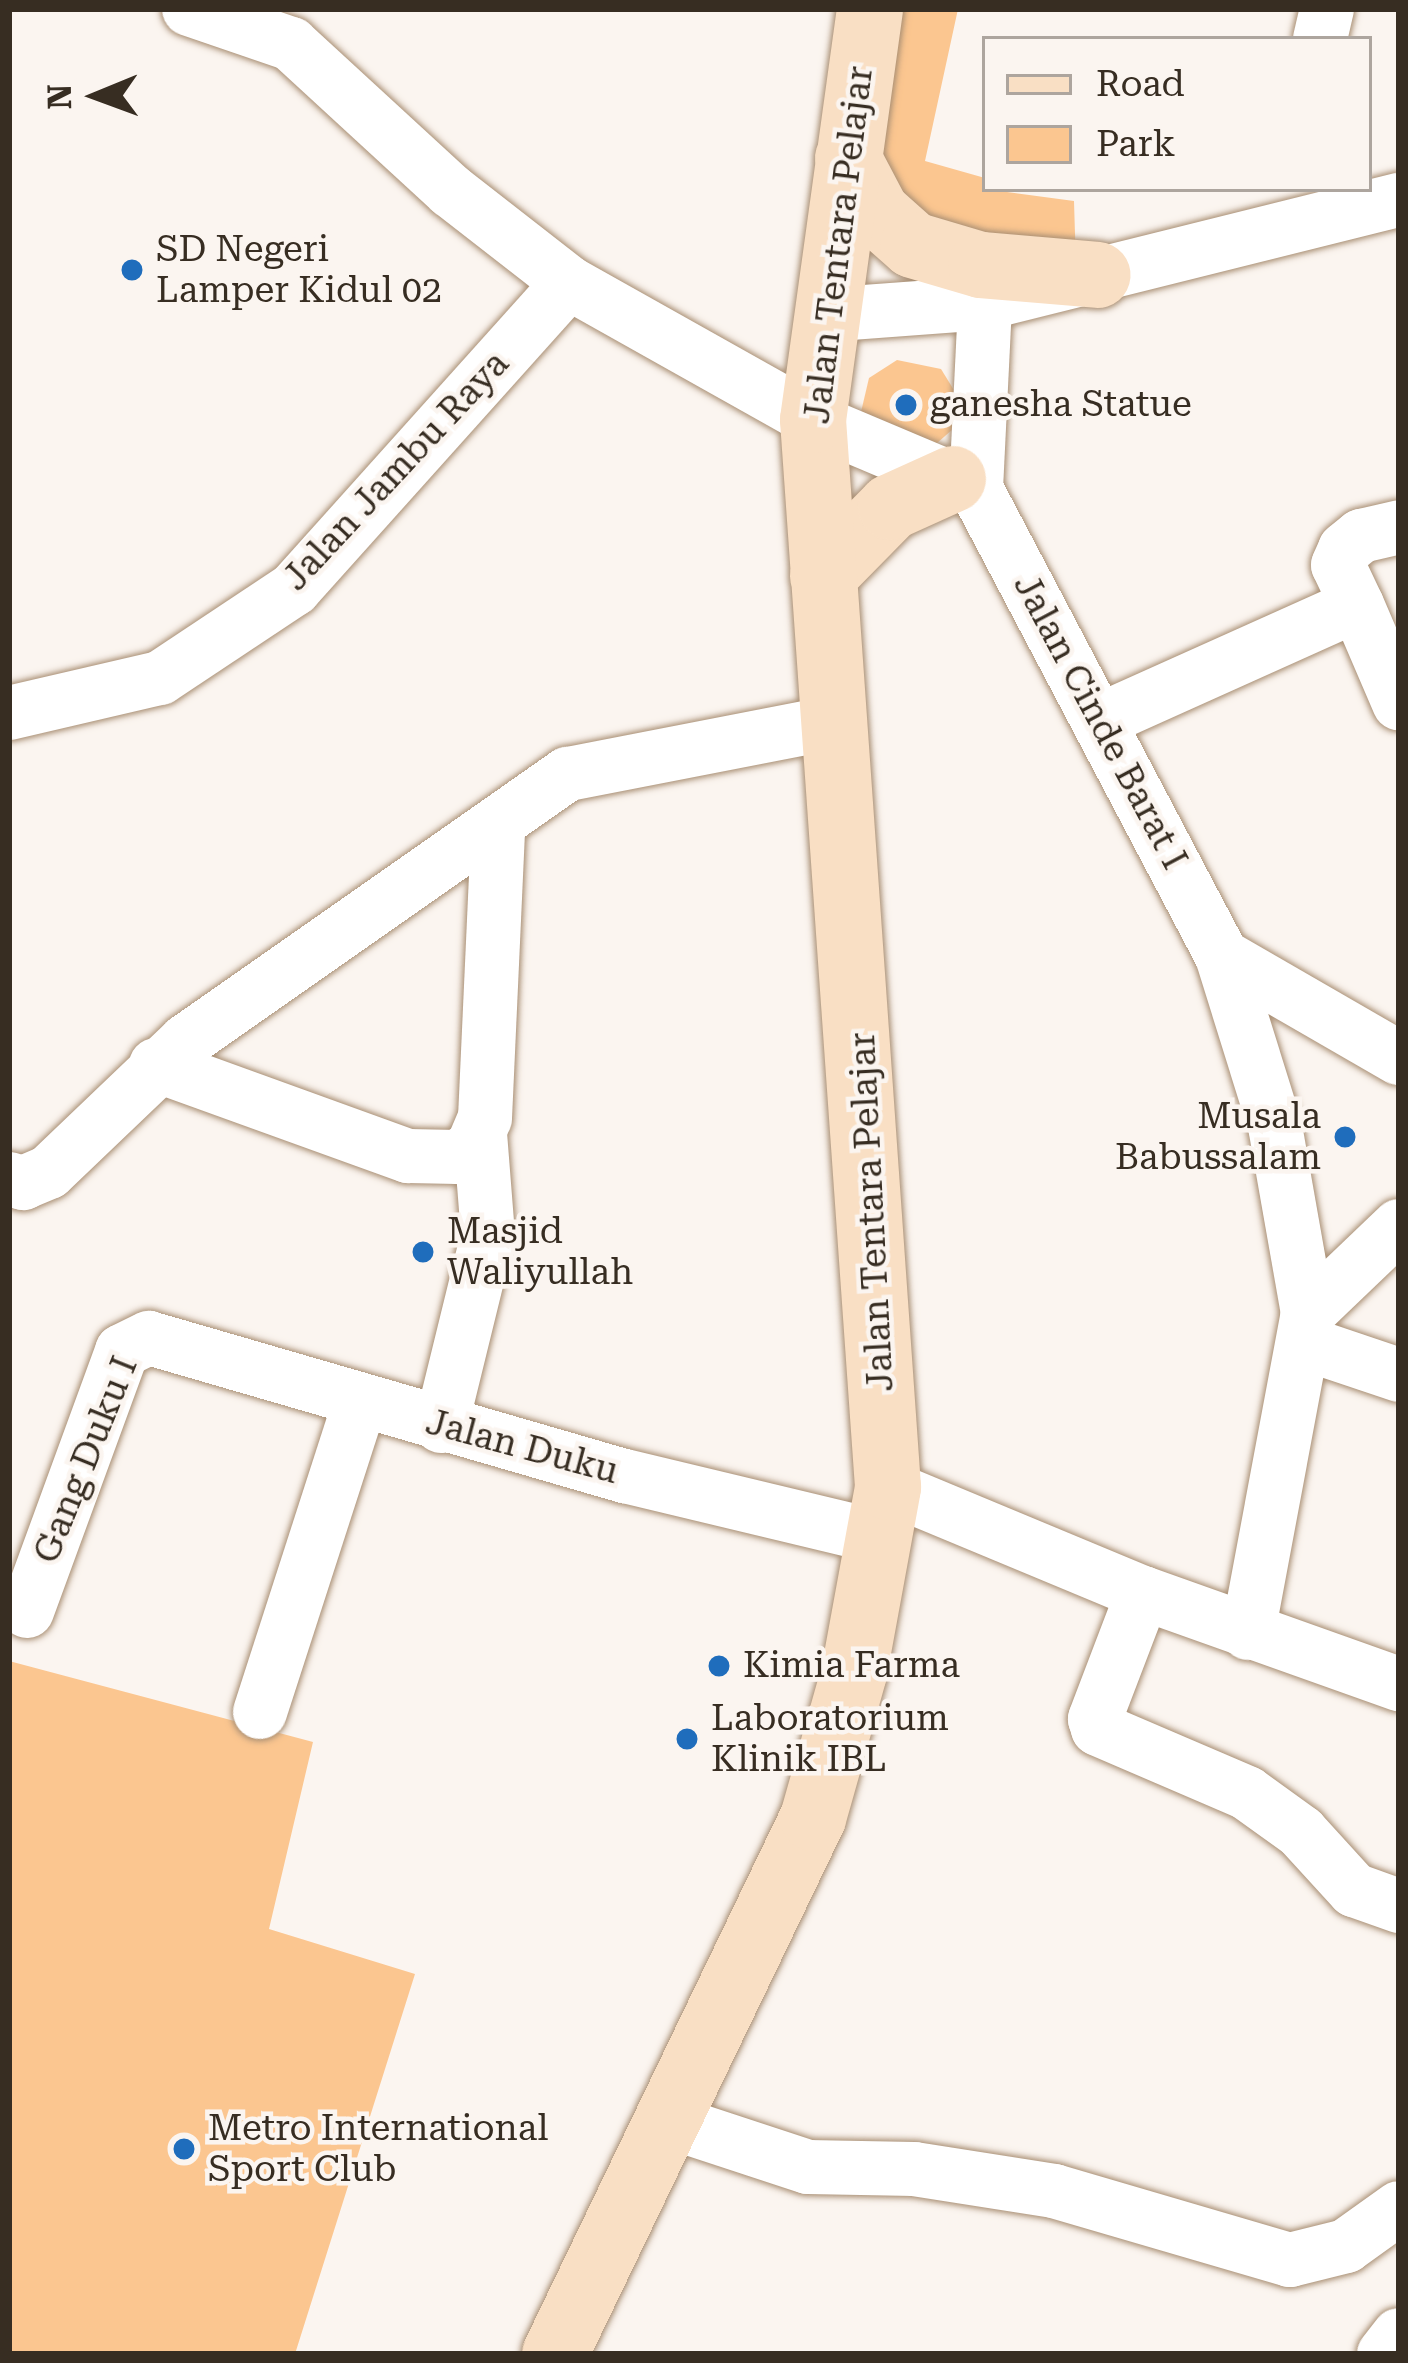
<!DOCTYPE html>
<style>
body{margin:0}
#map{position:relative;width:1408px;height:2363px;overflow:hidden;background:#fbf5f0;font-family:"Roboto Serif",serif}
div>[style]{position:absolute}
.green>*{inset:0;background:#fbc690}
.roads{filter:drop-shadow(0 0 3px #a98f74) drop-shadow(0 0 3px #a98f74)}
.minor>*{height:54px;margin:-27px;padding:0 27px;transform-origin:27px;border-radius:27px;background:#fff}
.major>*{height:66px;margin:-33px;padding:0 33px;transform-origin:33px;border-radius:33px;background:#f9dfc4}
.dots>*{width:33px;height:33px;translate:-50% -50%;box-sizing:border-box;border:6px solid #fbf5f0;border-radius:50%}
span{translate:-50% -50%;white-space:nowrap;text-align:center;line-height:1.15;-webkit-text-stroke:9px #fbf5f0;paint-order:stroke}
.street-label{font-size:36px;color:#372d22}
.poi-label{font-size:36px;color:#372d22}
.left{translate:0 -50%;text-align:left}
.right{translate:-100% -50%;text-align:right}
.frame{position:absolute;inset:0;border:12px solid #372d22;pointer-events:none}
.legend{position:absolute;left:982px;top:36px;width:390px;height:156px;box-sizing:border-box;background:#fbf5f0;border:3px solid #ada59e;margin:0;padding:15px 21px;list-style:none;font-size:36px;color:#372d22}
.legend li{display:flex;align-items:center;gap:24px;height:60px}
.legend b{width:60px;border:3px solid #ada59e}
.north{position:absolute;left:36px;top:36px;width:120px;height:120px;-webkit-text-stroke:9px #fbf5f0;paint-order:stroke;rotate:269deg;font-size:33px;font-weight:700;line-height:48px;text-align:center;color:#372d22}
.north::after{content:'';display:block;margin:auto;width:42px;height:54px;background:#372d22;clip-path:polygon(50% 0,100% 100%,50% 72%,0 100%)}
</style>
<div id="map">
<div class="green">
<i style="clip-path:polygon(887px 9px,958px 9px,925px 161px,985px 178px,985px 189px,1074px 201px,1076px 267px,841px 232px)"></i>
<i style="clip-path:polygon(897px 360px,941px 369px,957px 395px,953px 429px,928px 451px,861px 412px,869px 378px)"></i>
<i style="clip-path:polygon(9px 1661px,313px 1742px,269px 1929px,415px 1974px,295px 2354px,9px 2354px)"></i>
</div>
<div class="roads">
<div class="minor">
<i style="left:189px;top:9px;width:108px;rotate:18.9deg"></i>
<i style="left:291px;top:44px;width:217px;rotate:42.6deg"></i>
<i style="left:451px;top:191px;width:150px;rotate:37.9deg"></i>
<i style="left:569px;top:283px;width:280px;rotate:29.3deg"></i>
<i style="left:813px;top:420px;width:177px;rotate:22.9deg"></i>
<i style="left:1320px;top:39px;width:31px;rotate:-77deg"></i>
<i style="left:823px;top:315px;width:162px;rotate:-4.2deg"></i>
<i style="left:985px;top:303px;width:427px;rotate:-14deg"></i>
<i style="left:976px;top:489px;width:528px;rotate:62.22deg"></i>
<i style="left:1222px;top:956px;width:178px;rotate:72.7deg"></i>
<i style="left:1275px;top:1126px;width:190px;rotate:80deg"></i>
<i style="left:976px;top:489px;width:186px;rotate:-87.2deg"></i>
<i style="left:1357px;top:605px;width:107px;rotate:66.8deg"></i>
<i style="left:9px;top:713px;width:155px;rotate:-13.1deg"></i>
<i style="left:160px;top:678px;width:161px;rotate:-33.6deg"></i>
<i style="left:294px;top:589px;width:411px;rotate:-48.1deg"></i>
<i style="left:1103px;top:719px;width:278px;rotate:-24.2deg"></i>
<i style="left:1357px;top:605px;width:44px;rotate:-115.4deg"></i>
<i style="left:1338px;top:565px;width:17px;rotate:-66deg"></i>
<i style="left:1345px;top:549px;width:21px;rotate:-39deg"></i>
<i style="left:1361px;top:536px;width:39px;rotate:-13deg"></i>
<i style="left:1222px;top:956px;width:204px;rotate:30deg"></i>
<i style="left:156px;top:1065px;width:268px;rotate:19.9deg"></i>
<i style="left:408px;top:1156px;width:50px;rotate:1.1deg"></i>
<i style="left:458px;top:1157px;width:19px;rotate:-36deg"></i>
<i style="left:473px;top:1146px;width:30px;rotate:-67deg"></i>
<i style="left:485px;top:1118px;width:289px;rotate:-87.4deg"></i>
<i style="left:9px;top:1179px;width:15px;rotate:16deg"></i>
<i style="left:23px;top:1183px;width:28px;rotate:-23deg"></i>
<i style="left:49px;top:1172px;width:190px;rotate:-43.7deg"></i>
<i style="left:186px;top:1041px;width:466px;rotate:-35deg"></i>
<i style="left:568px;top:774px;width:272px;rotate:-11deg"></i>
<i style="left:1304px;top:1343px;width:100px;rotate:18.6deg"></i>
<i style="left:441px;top:1426px;width:197px;rotate:-76.2deg"></i>
<i style="left:488px;top:1235px;width:101px;rotate:-94.5deg"></i>
<i style="left:888px;top:1487px;width:276px;rotate:22.6deg"></i>
<i style="left:1143px;top:1593px;width:272px;rotate:19.6deg"></i>
<i style="left:1143px;top:1593px;width:135px;rotate:110.9deg"></i>
<i style="left:1095px;top:1719px;width:10px;rotate:73deg"></i>
<i style="left:1098px;top:1729px;width:162px;rotate:23.2deg"></i>
<i style="left:1247px;top:1793px;width:67px;rotate:35.8deg"></i>
<i style="left:1301px;top:1832px;width:79px;rotate:47.6deg"></i>
<i style="left:1354px;top:1890px;width:48px;rotate:19.6deg"></i>
<i style="left:27px;top:1611px;width:277px;rotate:-69.9deg"></i>
<i style="left:122px;top:1351px;width:30px;rotate:-26deg"></i>
<i style="left:149px;top:1338px;width:496px;rotate:16.2deg"></i>
<i style="left:625px;top:1476px;width:261px;rotate:13.5deg"></i>
<i style="left:1248px;top:1633px;width:326px;rotate:-79.4deg"></i>
<i style="left:1308px;top:1313px;width:126px;rotate:-43.7deg"></i>
<i style="left:260px;top:1712px;width:325px;rotate:-72.1deg"></i>
<i style="left:671px;top:2122px;width:144px;rotate:18.2deg"></i>
<i style="left:808px;top:2167px;width:106px;rotate:1.1deg"></i>
<i style="left:914px;top:2169px;width:142px;rotate:8.9deg"></i>
<i style="left:1054px;top:2191px;width:246px;rotate:16.3deg"></i>
<i style="left:1290px;top:2260px;width:58px;rotate:-14deg"></i>
<i style="left:1346px;top:2246px;width:65px;rotate:-35.6deg"></i>
<i style="left:1384px;top:2354px;width:24px;rotate:-52deg"></i>
</div>
<div class="major">
<i style="left:848px;top:158px;width:62px;rotate:62.2deg"></i>
<i style="left:877px;top:213px;width:48px;rotate:41.6deg"></i>
<i style="left:913px;top:245px;width:71px;rotate:16.4deg"></i>
<i style="left:981px;top:265px;width:117px;rotate:4.9deg"></i>
<i style="left:823px;top:576px;width:97px;rotate:-45.4deg"></i>
<i style="left:891px;top:507px;width:68px;rotate:-24.3deg"></i>
<i style="left:555px;top:2354px;width:595px;rotate:-64.3deg"></i>
<i style="left:813px;top:1818px;width:151px;rotate:-74.2deg"></i>
<i style="left:854px;top:1673px;width:189px;rotate:-79.6deg"></i>
<i style="left:888px;top:1487px;width:1070px;rotate:-94.02deg"></i>
<i style="left:813px;top:420px;width:415px;rotate:-82.1deg"></i>
</div>
</div>
<div class="dots">
<i style="left:132px;top:270px;background:#1f6dbc"></i>
<i style="left:906px;top:405px;background:#1f6dbc"></i>
<i style="left:1345px;top:1137px;background:#1f6dbc"></i>
<i style="left:423px;top:1252px;background:#1f6dbc"></i>
<i style="left:719px;top:1666px;background:#1f6dbc"></i>
<i style="left:687px;top:1739px;background:#1f6dbc"></i>
<i style="left:184px;top:2149px;background:#1f6dbc"></i>
</div>
<div class="street-label">
<span style="left:839px;top:245px;rotate:-83deg">Jalan Tentara Pelajar</span>
<span style="left:396px;top:471px;rotate:-47deg">Jalan Jambu Raya</span>
<span style="left:1100px;top:722px;rotate:62deg">Jalan Cinde Barat I</span>
<span style="left:872px;top:1212px;rotate:-93deg">Jalan Tentara Pelajar</span>
<span style="left:522px;top:1447px;rotate:15deg">Jalan Duku</span>
<span style="left:86px;top:1460px;rotate:-68deg">Gang Duku I</span>
</div>
<div class="poi-label">
<span class="left" style="left:156px;top:270px">SD Negeri<br>Lamper Kidul 02</span>
<span class="left" style="left:930px;top:405px">ganesha Statue</span>
<span class="right" style="left:1321px;top:1137px">Musala<br>Babussalam</span>
<span class="left" style="left:447px;top:1252px">Masjid<br>Waliyullah</span>
<span class="left" style="left:743px;top:1666px">Kimia Farma</span>
<span class="left" style="left:711px;top:1739px">Laboratorium<br>Klinik IBL</span>
<span class="left" style="left:208px;top:2149px">Metro International<br>Sport Club</span>
</div>
<div class="frame"></div>
<ul class="legend">
<li><b style="height:15px;background:#f9dfc4"></b>Road</li>
<li><b style="height:33px;background:#fbc690"></b>Park</li>
</ul>
<div class="north">N</div>
</div>
